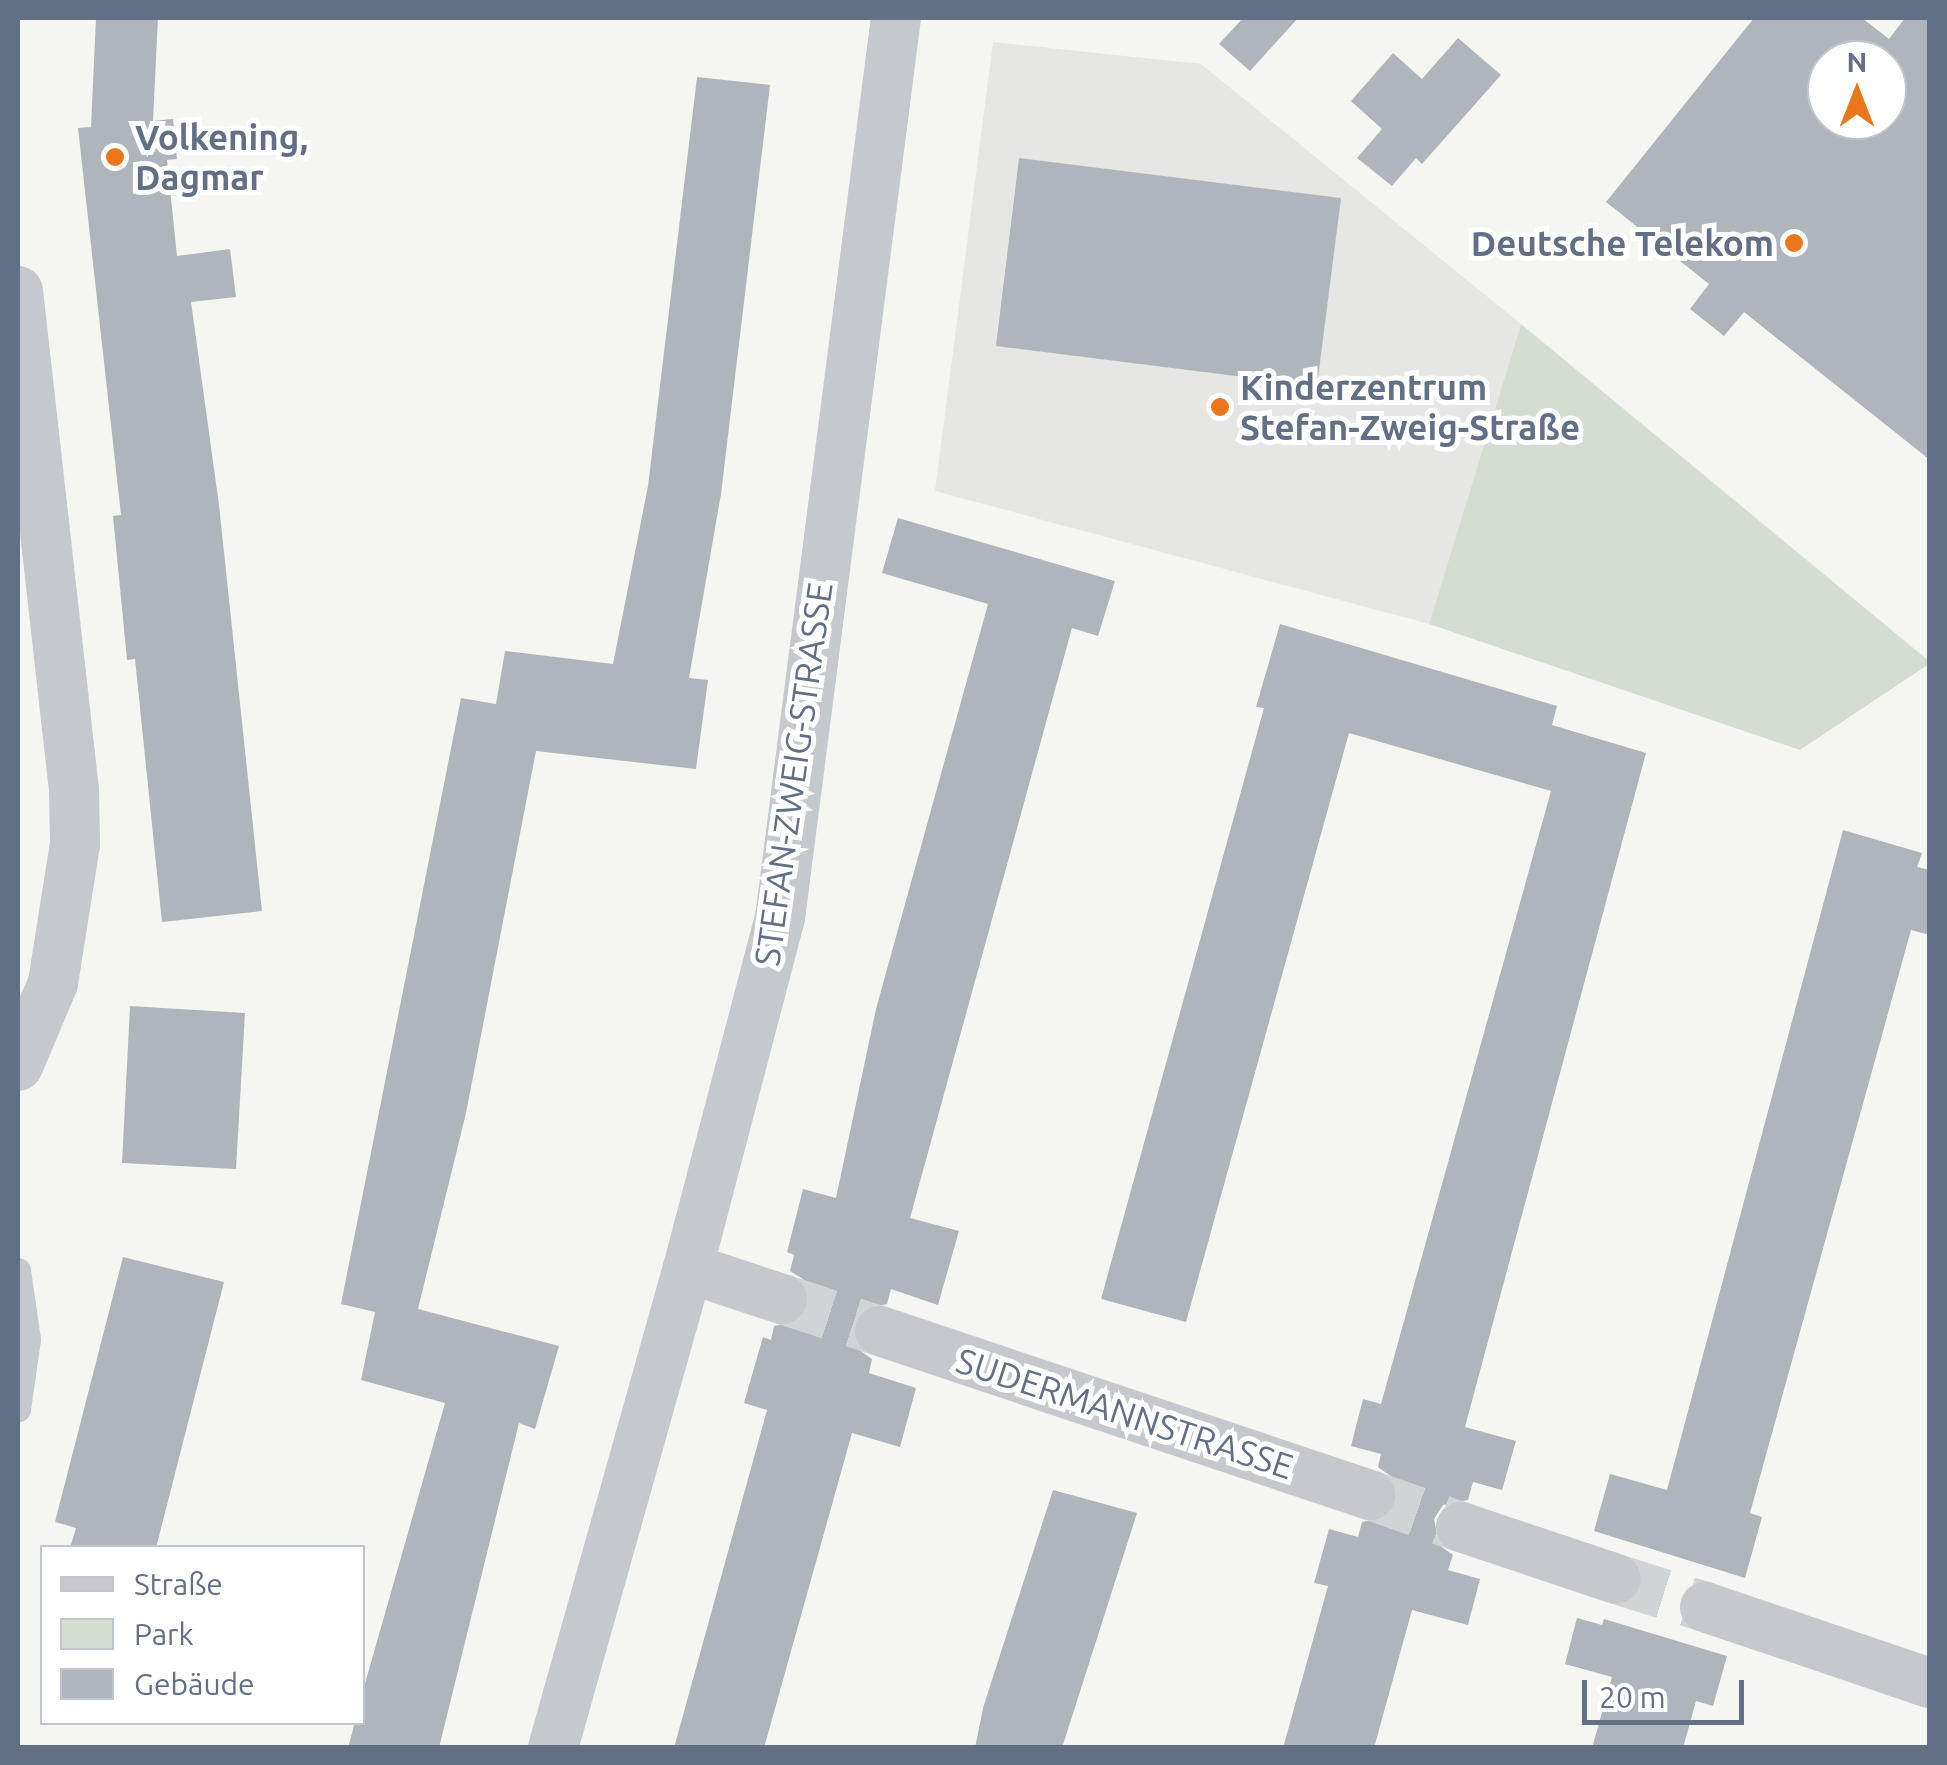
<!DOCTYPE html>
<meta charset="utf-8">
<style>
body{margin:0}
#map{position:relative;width:1947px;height:1765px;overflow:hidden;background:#f5f6f2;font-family:Ubuntu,sans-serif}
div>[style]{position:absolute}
.built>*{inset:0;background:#e6e6e5}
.green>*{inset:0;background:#d5ddd3}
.building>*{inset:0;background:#b0b5bc}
.street-tunnel>*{height:50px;margin-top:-25px;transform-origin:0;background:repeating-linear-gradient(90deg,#d0d4d7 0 50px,transparent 0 75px)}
.lane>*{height:25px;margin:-12.5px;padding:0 12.5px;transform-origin:12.5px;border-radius:12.5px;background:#c5c8cc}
.street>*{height:50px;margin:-25px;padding:0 25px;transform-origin:25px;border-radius:25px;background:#c5c8cc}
.dots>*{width:28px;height:28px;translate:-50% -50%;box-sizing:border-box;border:5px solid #fff;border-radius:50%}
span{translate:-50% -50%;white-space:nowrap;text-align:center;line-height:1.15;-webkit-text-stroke:10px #fff;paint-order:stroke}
.poi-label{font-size:35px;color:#636f85;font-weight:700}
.left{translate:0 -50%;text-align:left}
.right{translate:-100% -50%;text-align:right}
.street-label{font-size:35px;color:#636f85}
.frame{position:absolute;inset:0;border:20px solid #636f85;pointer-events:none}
.legend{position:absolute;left:40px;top:1545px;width:325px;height:180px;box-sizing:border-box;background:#fff;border:2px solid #c1c5ce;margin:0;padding:12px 18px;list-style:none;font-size:30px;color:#636f85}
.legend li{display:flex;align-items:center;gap:20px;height:50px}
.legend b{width:50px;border:2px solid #c1c5ce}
.north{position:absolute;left:1807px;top:40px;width:100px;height:100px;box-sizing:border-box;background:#fff;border:2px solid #c1c5ce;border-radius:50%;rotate:0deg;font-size:28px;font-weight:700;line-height:40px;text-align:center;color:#636f85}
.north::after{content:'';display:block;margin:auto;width:35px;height:45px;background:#eb771c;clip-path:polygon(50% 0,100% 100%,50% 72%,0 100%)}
.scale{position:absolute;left:1582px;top:1680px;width:162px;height:45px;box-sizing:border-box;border:5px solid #636f85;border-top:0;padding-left:12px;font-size:30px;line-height:35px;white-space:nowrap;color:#636f85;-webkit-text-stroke:8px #fff;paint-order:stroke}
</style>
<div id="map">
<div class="built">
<i style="clip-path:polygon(993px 42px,1201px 64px,1521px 324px,1429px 624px,935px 491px)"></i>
</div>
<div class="green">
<i style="clip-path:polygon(1521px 324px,1929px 661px,1929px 664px,1800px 750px,1429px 624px)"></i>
</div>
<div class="building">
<i style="clip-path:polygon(96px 18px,158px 18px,153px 121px,173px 119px,177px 159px,167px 160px,177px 256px,230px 249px,236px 297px,191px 302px,219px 505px,262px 911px,162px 922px,135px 659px,127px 660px,113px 516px,121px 515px,78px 128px,91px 127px)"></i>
<i style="clip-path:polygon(1243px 18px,1298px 18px,1250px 71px,1219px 44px)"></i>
<i style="clip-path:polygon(evenodd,1754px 18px,1862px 18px,1889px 39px,1905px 18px,1930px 18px,1930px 460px,1744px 312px,1724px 336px,1690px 309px,1709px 284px,1606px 202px,1754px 18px,1827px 60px,1887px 60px,1887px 120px,1827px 120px,1827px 60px)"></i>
<i style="clip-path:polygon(1458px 38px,1501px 75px,1422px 164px,1416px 158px,1392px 186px,1357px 158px,1382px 129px,1351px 101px,1393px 53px,1422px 79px)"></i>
<i style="clip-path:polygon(697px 77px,770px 85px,721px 494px,689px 678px,708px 680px,696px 769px,536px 751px,466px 1113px,418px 1309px,559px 1346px,535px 1429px,519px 1423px,439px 1748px,348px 1748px,355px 1722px,362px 1722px,362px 1694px,445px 1403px,361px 1380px,375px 1312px,341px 1304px,461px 698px,496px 704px,505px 651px,613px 664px,648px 486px)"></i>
<i style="clip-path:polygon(1019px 158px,1341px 198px,1317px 386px,996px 346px)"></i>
<i style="clip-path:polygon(898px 518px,1115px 581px,1098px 636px,1072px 628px,910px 1218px,959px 1231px,938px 1305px,891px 1289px,887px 1304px,862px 1309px,853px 1323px,858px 1349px,872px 1359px,869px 1373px,916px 1388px,900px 1447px,852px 1433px,764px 1748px,674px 1748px,767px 1410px,744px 1403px,763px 1337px,771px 1340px,774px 1326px,800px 1321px,809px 1307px,810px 1292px,803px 1279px,790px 1271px,794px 1255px,787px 1252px,803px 1189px,836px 1198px,876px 1009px,988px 604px,882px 573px)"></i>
<i style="clip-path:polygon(1280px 624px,1557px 706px,1552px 725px,1646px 753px,1465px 1427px,1516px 1441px,1502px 1490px,1473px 1482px,1468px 1500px,1443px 1505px,1434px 1519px,1439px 1545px,1453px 1555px,1448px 1570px,1480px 1579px,1468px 1625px,1412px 1610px,1374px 1748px,1283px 1748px,1328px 1586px,1314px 1583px,1329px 1529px,1358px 1537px,1362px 1522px,1388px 1517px,1397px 1503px,1392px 1477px,1378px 1467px,1381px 1454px,1351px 1446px,1363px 1399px,1381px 1404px,1551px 791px,1349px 733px,1186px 1322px,1101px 1299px,1264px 708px,1256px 707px)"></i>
<i style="clip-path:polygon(1843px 830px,1922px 853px,1917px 867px,1930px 870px,1930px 935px,1911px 930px,1750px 1513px,1762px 1517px,1745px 1578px,1594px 1531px,1610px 1474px,1667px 1490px)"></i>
<i style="clip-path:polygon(130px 1006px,245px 1013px,236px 1169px,122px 1163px)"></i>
<i style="clip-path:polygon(123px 1257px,224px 1282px,156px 1548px,70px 1548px,76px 1528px,55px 1522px)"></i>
<i style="clip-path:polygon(1053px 1490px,1137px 1513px,1062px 1748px,975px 1748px,983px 1708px)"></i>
<i style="clip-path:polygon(1577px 1618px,1602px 1625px,1604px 1619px,1727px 1656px,1713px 1706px,1696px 1701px,1683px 1748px,1592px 1748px,1612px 1677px,1565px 1664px)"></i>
</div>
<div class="street-tunnel">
<i style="left:782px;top:1299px;width:103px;rotate:18.1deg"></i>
<i style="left:1370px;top:1495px;width:96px;rotate:19.4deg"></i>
<i style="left:1616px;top:1579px;width:93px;rotate:17.5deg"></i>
</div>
<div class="lane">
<i style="left:18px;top:1270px;width:70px;rotate:81.8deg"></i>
<i style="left:28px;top:1339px;width:71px;rotate:98.1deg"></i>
</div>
<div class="street">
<i style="left:18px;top:291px;width:502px;rotate:83.6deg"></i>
<i style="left:74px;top:790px;width:54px;rotate:88.9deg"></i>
<i style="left:75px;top:844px;width:141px;rotate:99deg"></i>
<i style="left:53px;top:983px;width:90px;rotate:112.9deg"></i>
<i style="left:688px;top:1268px;width:99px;rotate:18.3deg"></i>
<i style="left:880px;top:1331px;width:517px;rotate:18.51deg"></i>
<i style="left:1461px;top:1527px;width:163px;rotate:18.5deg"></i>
<i style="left:1705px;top:1607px;width:237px;rotate:18.7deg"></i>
<i style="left:553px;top:1748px;width:499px;rotate:-74.3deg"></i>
<i style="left:688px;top:1268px;width:362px;rotate:-75.3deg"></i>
<i style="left:780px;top:918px;width:907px;rotate:-82.66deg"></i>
</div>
<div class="dots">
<i style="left:115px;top:157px;background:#eb771c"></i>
<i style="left:1794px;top:243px;background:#eb771c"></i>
<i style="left:1220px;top:407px;background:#eb771c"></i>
</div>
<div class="poi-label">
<span class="left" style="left:135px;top:157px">Volkening,<br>Dagmar</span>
<span class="right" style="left:1774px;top:243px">Deutsche Telekom</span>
<span class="left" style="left:1240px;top:407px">Kinderzentrum<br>Stefan-Zweig-Straße</span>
</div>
<div class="street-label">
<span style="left:793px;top:774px;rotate:-82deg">STEFAN-ZWEIG-STRASSE</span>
<span style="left:1125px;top:1413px;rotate:18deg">SUDERMANNSTRASSE</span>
</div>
<div class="frame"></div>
<ul class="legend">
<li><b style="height:12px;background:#c5c8cc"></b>Straße</li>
<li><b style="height:28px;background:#d5ddd3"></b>Park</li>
<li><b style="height:28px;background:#b0b5bc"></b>Gebäude</li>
</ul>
<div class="north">N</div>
<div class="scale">20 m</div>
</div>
